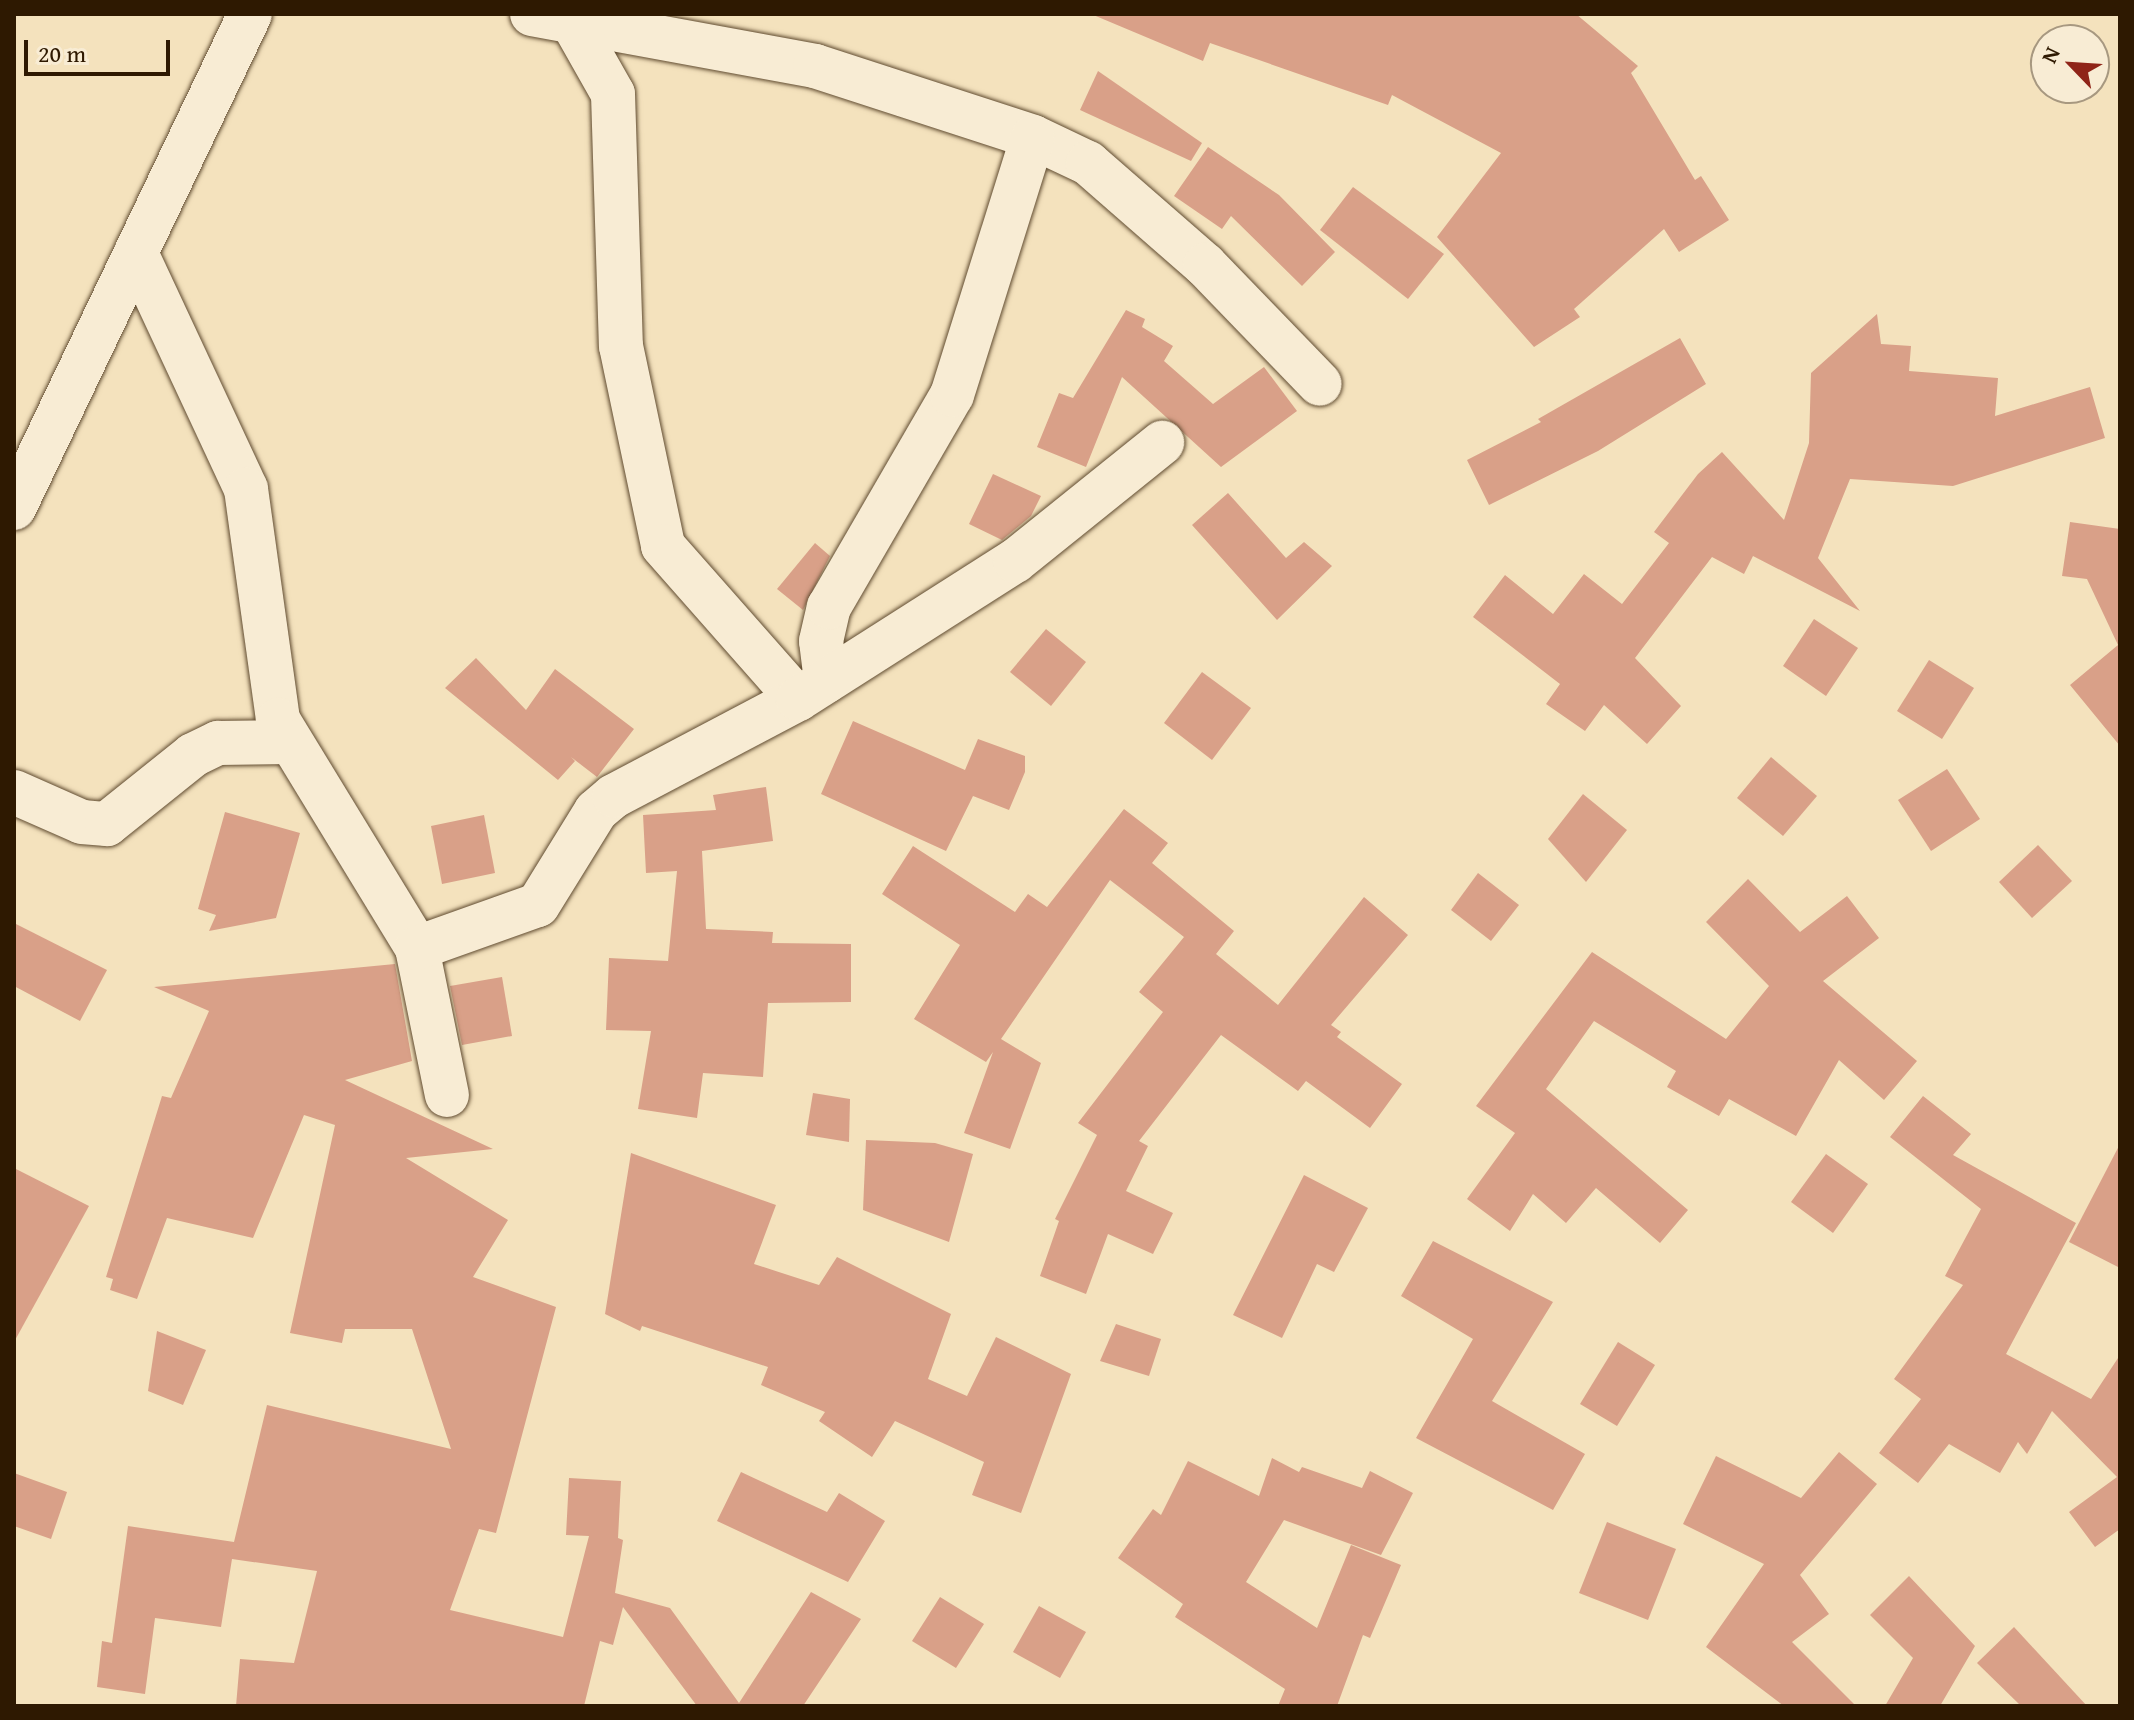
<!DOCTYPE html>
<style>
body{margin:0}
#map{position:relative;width:2134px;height:1720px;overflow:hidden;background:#f4e2bd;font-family:"Gentium Book Plus",serif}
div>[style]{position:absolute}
.building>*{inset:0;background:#d9a088}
.roads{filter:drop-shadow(0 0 2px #604b30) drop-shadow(0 0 2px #604b30)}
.street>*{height:44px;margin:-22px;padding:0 22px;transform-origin:22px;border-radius:22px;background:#f8ecd4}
span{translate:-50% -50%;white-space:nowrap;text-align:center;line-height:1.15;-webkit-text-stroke:6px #f8ecd4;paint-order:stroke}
.frame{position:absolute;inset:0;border:16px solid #2e1901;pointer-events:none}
.north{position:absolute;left:2030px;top:24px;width:80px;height:80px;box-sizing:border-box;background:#f8ecd4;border:2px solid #a79880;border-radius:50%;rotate:295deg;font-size:22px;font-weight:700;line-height:32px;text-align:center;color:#2e1901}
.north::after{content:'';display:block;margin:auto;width:28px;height:36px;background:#8f2418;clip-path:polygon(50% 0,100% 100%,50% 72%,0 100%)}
.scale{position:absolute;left:24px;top:40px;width:146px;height:36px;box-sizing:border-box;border:4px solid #2e1901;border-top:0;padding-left:10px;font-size:24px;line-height:28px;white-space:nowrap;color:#2e1901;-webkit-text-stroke:6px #f8ecd4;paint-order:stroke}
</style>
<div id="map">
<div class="building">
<i style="clip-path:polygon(1091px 14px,1576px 14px,1638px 66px,1631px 73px,1695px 180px,1701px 176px,1729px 220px,1679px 252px,1664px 229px,1574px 309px,1580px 317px,1534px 347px,1437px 237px,1501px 153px,1392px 95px,1388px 105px,1210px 43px,1203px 61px)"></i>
<i style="clip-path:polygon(1098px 71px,1202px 143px,1191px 161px,1080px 110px)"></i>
<i style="clip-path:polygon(1208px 147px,1279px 195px,1335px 252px,1302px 286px,1231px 216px,1222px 229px,1174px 196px)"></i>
<i style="clip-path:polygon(1353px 187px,1444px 254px,1408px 299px,1320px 230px)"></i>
<i style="clip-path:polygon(1126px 310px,1145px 319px,1142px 327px,1173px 346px,1164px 361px,1213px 404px,1264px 367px,1297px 411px,1221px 467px,1122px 377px,1086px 467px,1037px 447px,1059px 393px,1073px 398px)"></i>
<i style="clip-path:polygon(1877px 314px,1881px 344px,1911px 346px,1909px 371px,1998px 378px,1995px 416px,2090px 387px,2105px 438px,1953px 486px,1850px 479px,1818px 558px,1860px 611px,1753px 556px,1744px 574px,1712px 557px,1635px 658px,1681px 706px,1647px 744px,1604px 705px,1585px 731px,1546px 704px,1560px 684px,1473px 617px,1505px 575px,1553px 614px,1584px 574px,1622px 604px,1669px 543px,1654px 532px,1698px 474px,1722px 452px,1784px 520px,1809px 443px,1811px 373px)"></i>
<i style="clip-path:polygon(1680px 338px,1706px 384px,1598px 451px,1489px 505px,1467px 460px,1541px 422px,1538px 419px)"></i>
<i style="clip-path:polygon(993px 474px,1041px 496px,1031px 516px,1002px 540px,969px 524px)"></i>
<i style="clip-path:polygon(1228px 493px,1286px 558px,1304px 542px,1332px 566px,1277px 620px,1192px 525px)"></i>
<i style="clip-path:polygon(2070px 522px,2120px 529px,2120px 746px,2070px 685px,2118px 645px,2087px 579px,2062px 576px)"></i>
<i style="clip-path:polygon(815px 543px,830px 556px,803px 610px,777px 589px)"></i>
<i style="clip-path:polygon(1814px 619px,1858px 648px,1826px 696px,1783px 666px)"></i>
<i style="clip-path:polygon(1046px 629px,1086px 662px,1051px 706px,1010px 672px)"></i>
<i style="clip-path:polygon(476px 658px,526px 710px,555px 669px,634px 729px,597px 777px,571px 757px,575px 761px,558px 780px,445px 688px)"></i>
<i style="clip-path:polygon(1929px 660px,1974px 688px,1942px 739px,1897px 711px)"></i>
<i style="clip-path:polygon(1202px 672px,1251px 708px,1212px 760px,1164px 723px)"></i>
<i style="clip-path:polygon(853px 721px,965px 770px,978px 739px,1025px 756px,1025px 772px,1009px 810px,973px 796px,946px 851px,821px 794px)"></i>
<i style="clip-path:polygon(1771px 757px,1817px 796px,1783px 836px,1737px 798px)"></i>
<i style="clip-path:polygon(1947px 769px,1980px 819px,1931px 851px,1898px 800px)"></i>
<i style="clip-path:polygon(766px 787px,773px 841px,702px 851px,706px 929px,773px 932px,772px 943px,851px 944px,851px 1002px,768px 1003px,763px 1077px,703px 1073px,697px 1118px,638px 1109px,651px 1031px,606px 1030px,609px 958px,668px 961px,677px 871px,646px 873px,643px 815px,716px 810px,713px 795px)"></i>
<i style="clip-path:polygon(1583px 794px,1627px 830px,1586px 882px,1548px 839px)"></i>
<i style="clip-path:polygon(1124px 809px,1168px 843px,1152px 863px,1234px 931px,1216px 954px,1278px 1005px,1364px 897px,1408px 935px,1331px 1025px,1341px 1032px,1337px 1037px,1402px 1084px,1370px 1128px,1306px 1081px,1298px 1091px,1221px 1035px,1139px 1141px,1148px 1146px,1126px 1191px,1173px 1213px,1153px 1254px,1108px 1234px,1086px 1294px,1040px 1276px,1059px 1221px,1055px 1219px,1097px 1135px,1078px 1123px,1163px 1012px,1139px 992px,1184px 937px,1110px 880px,1001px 1039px,1041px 1063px,1010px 1149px,964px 1133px,993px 1052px,986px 1062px,914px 1019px,960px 945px,882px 894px,913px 846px,1015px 912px,1028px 894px,1047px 907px)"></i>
<i style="clip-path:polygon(225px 812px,300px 833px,276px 918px,209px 931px,216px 915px,198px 909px)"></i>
<i style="clip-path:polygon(484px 815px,495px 873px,442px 884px,431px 826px)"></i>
<i style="clip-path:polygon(2038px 845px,2072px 881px,2032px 918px,1999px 882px)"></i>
<i style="clip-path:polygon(1478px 873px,1519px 905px,1491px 941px,1451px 910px)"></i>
<i style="clip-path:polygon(1748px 879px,1800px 932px,1847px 896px,1879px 938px,1823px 981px,1917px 1061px,1884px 1100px,1839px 1060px,1796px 1136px,1729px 1099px,1719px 1116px,1667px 1087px,1676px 1071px,1594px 1021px,1546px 1089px,1688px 1210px,1660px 1243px,1596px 1188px,1566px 1223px,1533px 1194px,1510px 1231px,1467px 1199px,1515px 1133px,1476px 1106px,1592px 952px,1726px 1039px,1769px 986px,1706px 922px)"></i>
<i style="clip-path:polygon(14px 923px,107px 970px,80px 1021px,14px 986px)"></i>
<i style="clip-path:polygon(395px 964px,412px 1061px,345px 1080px,493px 1149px,406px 1158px,508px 1220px,473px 1277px,556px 1307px,496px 1533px,479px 1529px,450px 1610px,563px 1637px,589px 1536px,566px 1535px,569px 1478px,621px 1481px,618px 1538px,623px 1540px,615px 1593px,670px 1608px,739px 1703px,811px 1592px,861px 1619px,803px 1706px,697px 1706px,623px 1607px,613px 1645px,600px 1641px,584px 1706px,236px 1706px,240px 1659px,294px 1663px,317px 1571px,232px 1559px,221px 1627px,155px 1618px,145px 1694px,97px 1687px,102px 1641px,112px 1643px,128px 1526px,234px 1542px,267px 1405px,451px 1449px,412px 1329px,345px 1329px,342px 1343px,290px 1333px,335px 1125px,304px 1115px,253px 1238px,167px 1218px,137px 1299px,110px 1290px,113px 1279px,106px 1277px,162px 1096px,171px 1098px,209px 1011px,154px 987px)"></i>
<i style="clip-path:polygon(502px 977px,512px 1036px,462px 1045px,450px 986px)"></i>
<i style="clip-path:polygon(813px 1093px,850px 1099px,849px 1142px,806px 1135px)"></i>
<i style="clip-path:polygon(1923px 1096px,1971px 1134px,1953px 1155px,2076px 1223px,2006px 1354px,2091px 1399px,2120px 1355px,2120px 1529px,2095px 1547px,2069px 1512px,2117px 1477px,2052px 1411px,2027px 1454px,2018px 1442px,2000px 1473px,1949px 1444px,1918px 1483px,1879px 1453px,1921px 1399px,1894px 1379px,1963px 1285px,1945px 1276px,1981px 1209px,1890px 1137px)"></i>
<i style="clip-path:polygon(866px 1140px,935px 1143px,973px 1154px,949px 1242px,863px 1210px)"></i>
<i style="clip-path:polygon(2120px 1144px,2120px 1268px,2069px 1242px)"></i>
<i style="clip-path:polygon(631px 1153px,776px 1205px,754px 1264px,819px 1285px,837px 1257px,951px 1314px,928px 1379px,967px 1396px,996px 1337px,1071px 1374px,1021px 1513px,972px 1495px,984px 1462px,895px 1421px,872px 1457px,819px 1421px,825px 1412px,761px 1385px,768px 1367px,642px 1326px,640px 1331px,605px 1314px)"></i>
<i style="clip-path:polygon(1826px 1154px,1868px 1184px,1833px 1233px,1791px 1202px)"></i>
<i style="clip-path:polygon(14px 1168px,89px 1206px,14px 1342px)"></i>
<i style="clip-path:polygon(1304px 1175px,1368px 1208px,1334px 1272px,1317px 1264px,1282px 1338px,1233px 1315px)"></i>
<i style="clip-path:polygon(1433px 1241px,1553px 1302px,1492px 1401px,1585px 1454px,1553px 1510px,1416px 1438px,1473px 1339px,1401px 1296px)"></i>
<i style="clip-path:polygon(1116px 1324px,1161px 1339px,1149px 1376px,1100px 1361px)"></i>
<i style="clip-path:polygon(157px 1331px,206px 1350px,183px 1405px,148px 1391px)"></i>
<i style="clip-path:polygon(1618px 1342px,1655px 1365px,1617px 1426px,1580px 1404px)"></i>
<i style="clip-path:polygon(1839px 1452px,1877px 1484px,1800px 1575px,1829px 1614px,1792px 1642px,1856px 1706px,1784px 1706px,1706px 1647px,1764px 1564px,1683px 1524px,1716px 1456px,1801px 1498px)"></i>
<i style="clip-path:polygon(1272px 1458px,1299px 1472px,1302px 1467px,1362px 1488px,1370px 1471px,1413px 1493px,1381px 1555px,1284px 1520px,1246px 1582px,1317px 1628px,1351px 1545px,1401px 1565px,1370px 1638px,1363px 1635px,1337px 1706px,1278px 1706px,1285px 1689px,1175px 1617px,1183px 1604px,1118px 1558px,1153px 1509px,1161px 1515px,1188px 1461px,1259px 1496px)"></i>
<i style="clip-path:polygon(741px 1472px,827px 1512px,839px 1493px,885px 1521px,848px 1582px,717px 1521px)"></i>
<i style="clip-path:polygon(14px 1473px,67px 1492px,51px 1539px,14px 1526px)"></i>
<i style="clip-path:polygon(1607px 1522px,1676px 1549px,1648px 1620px,1579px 1593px)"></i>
<i style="clip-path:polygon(1909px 1576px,1975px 1646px,1940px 1706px,1885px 1706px,1913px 1658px,1870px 1615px)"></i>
<i style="clip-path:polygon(940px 1597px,984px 1624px,956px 1668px,912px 1641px)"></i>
<i style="clip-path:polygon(1039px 1606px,1086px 1632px,1060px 1678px,1013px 1652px)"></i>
<i style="clip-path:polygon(2014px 1627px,2087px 1706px,2021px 1706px,1977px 1663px)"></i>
</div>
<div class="roads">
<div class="street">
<i style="left:532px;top:14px;width:288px;rotate:10.4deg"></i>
<i style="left:815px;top:66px;width:229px;rotate:18deg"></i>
<i style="left:1033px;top:137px;width:61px;rotate:25.3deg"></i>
<i style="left:1088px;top:163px;width:155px;rotate:41.1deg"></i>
<i style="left:1205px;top:265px;width:165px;rotate:46deg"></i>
<i style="left:574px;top:25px;width:79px;rotate:60.5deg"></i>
<i style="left:613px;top:94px;width:252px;rotate:88.2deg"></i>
<i style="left:621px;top:346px;width:204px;rotate:78.1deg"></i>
<i style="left:663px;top:546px;width:204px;rotate:48.6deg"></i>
<i style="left:136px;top:253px;width:260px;rotate:65deg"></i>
<i style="left:246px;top:489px;width:233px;rotate:82.1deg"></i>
<i style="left:278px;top:720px;width:267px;rotate:58.6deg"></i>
<i style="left:417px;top:948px;width:150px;rotate:78.5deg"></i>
<i style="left:14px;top:508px;width:547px;rotate:-64.46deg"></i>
<i style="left:826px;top:681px;width:40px;rotate:-97.1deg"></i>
<i style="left:821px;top:641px;width:35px;rotate:-77deg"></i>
<i style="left:829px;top:607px;width:245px;rotate:-59.9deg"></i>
<i style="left:952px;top:395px;width:270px;rotate:-72.6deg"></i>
<i style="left:14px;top:792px;width:74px;rotate:23.8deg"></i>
<i style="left:82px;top:822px;width:25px;rotate:5deg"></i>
<i style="left:107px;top:824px;width:110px;rotate:-38.7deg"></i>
<i style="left:193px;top:755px;width:28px;rotate:-26deg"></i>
<i style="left:218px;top:743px;width:72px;rotate:-0.8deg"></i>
<i style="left:417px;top:948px;width:128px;rotate:-19.6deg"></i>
<i style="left:538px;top:905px;width:110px;rotate:-58.3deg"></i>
<i style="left:596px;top:811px;width:23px;rotate:-40deg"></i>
<i style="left:614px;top:796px;width:208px;rotate:-27.8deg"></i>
<i style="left:798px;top:699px;width:257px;rotate:-32.5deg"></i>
<i style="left:1015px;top:561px;width:189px;rotate:-38.8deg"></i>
</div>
</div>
<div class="frame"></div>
<div class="north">N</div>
<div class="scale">20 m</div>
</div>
